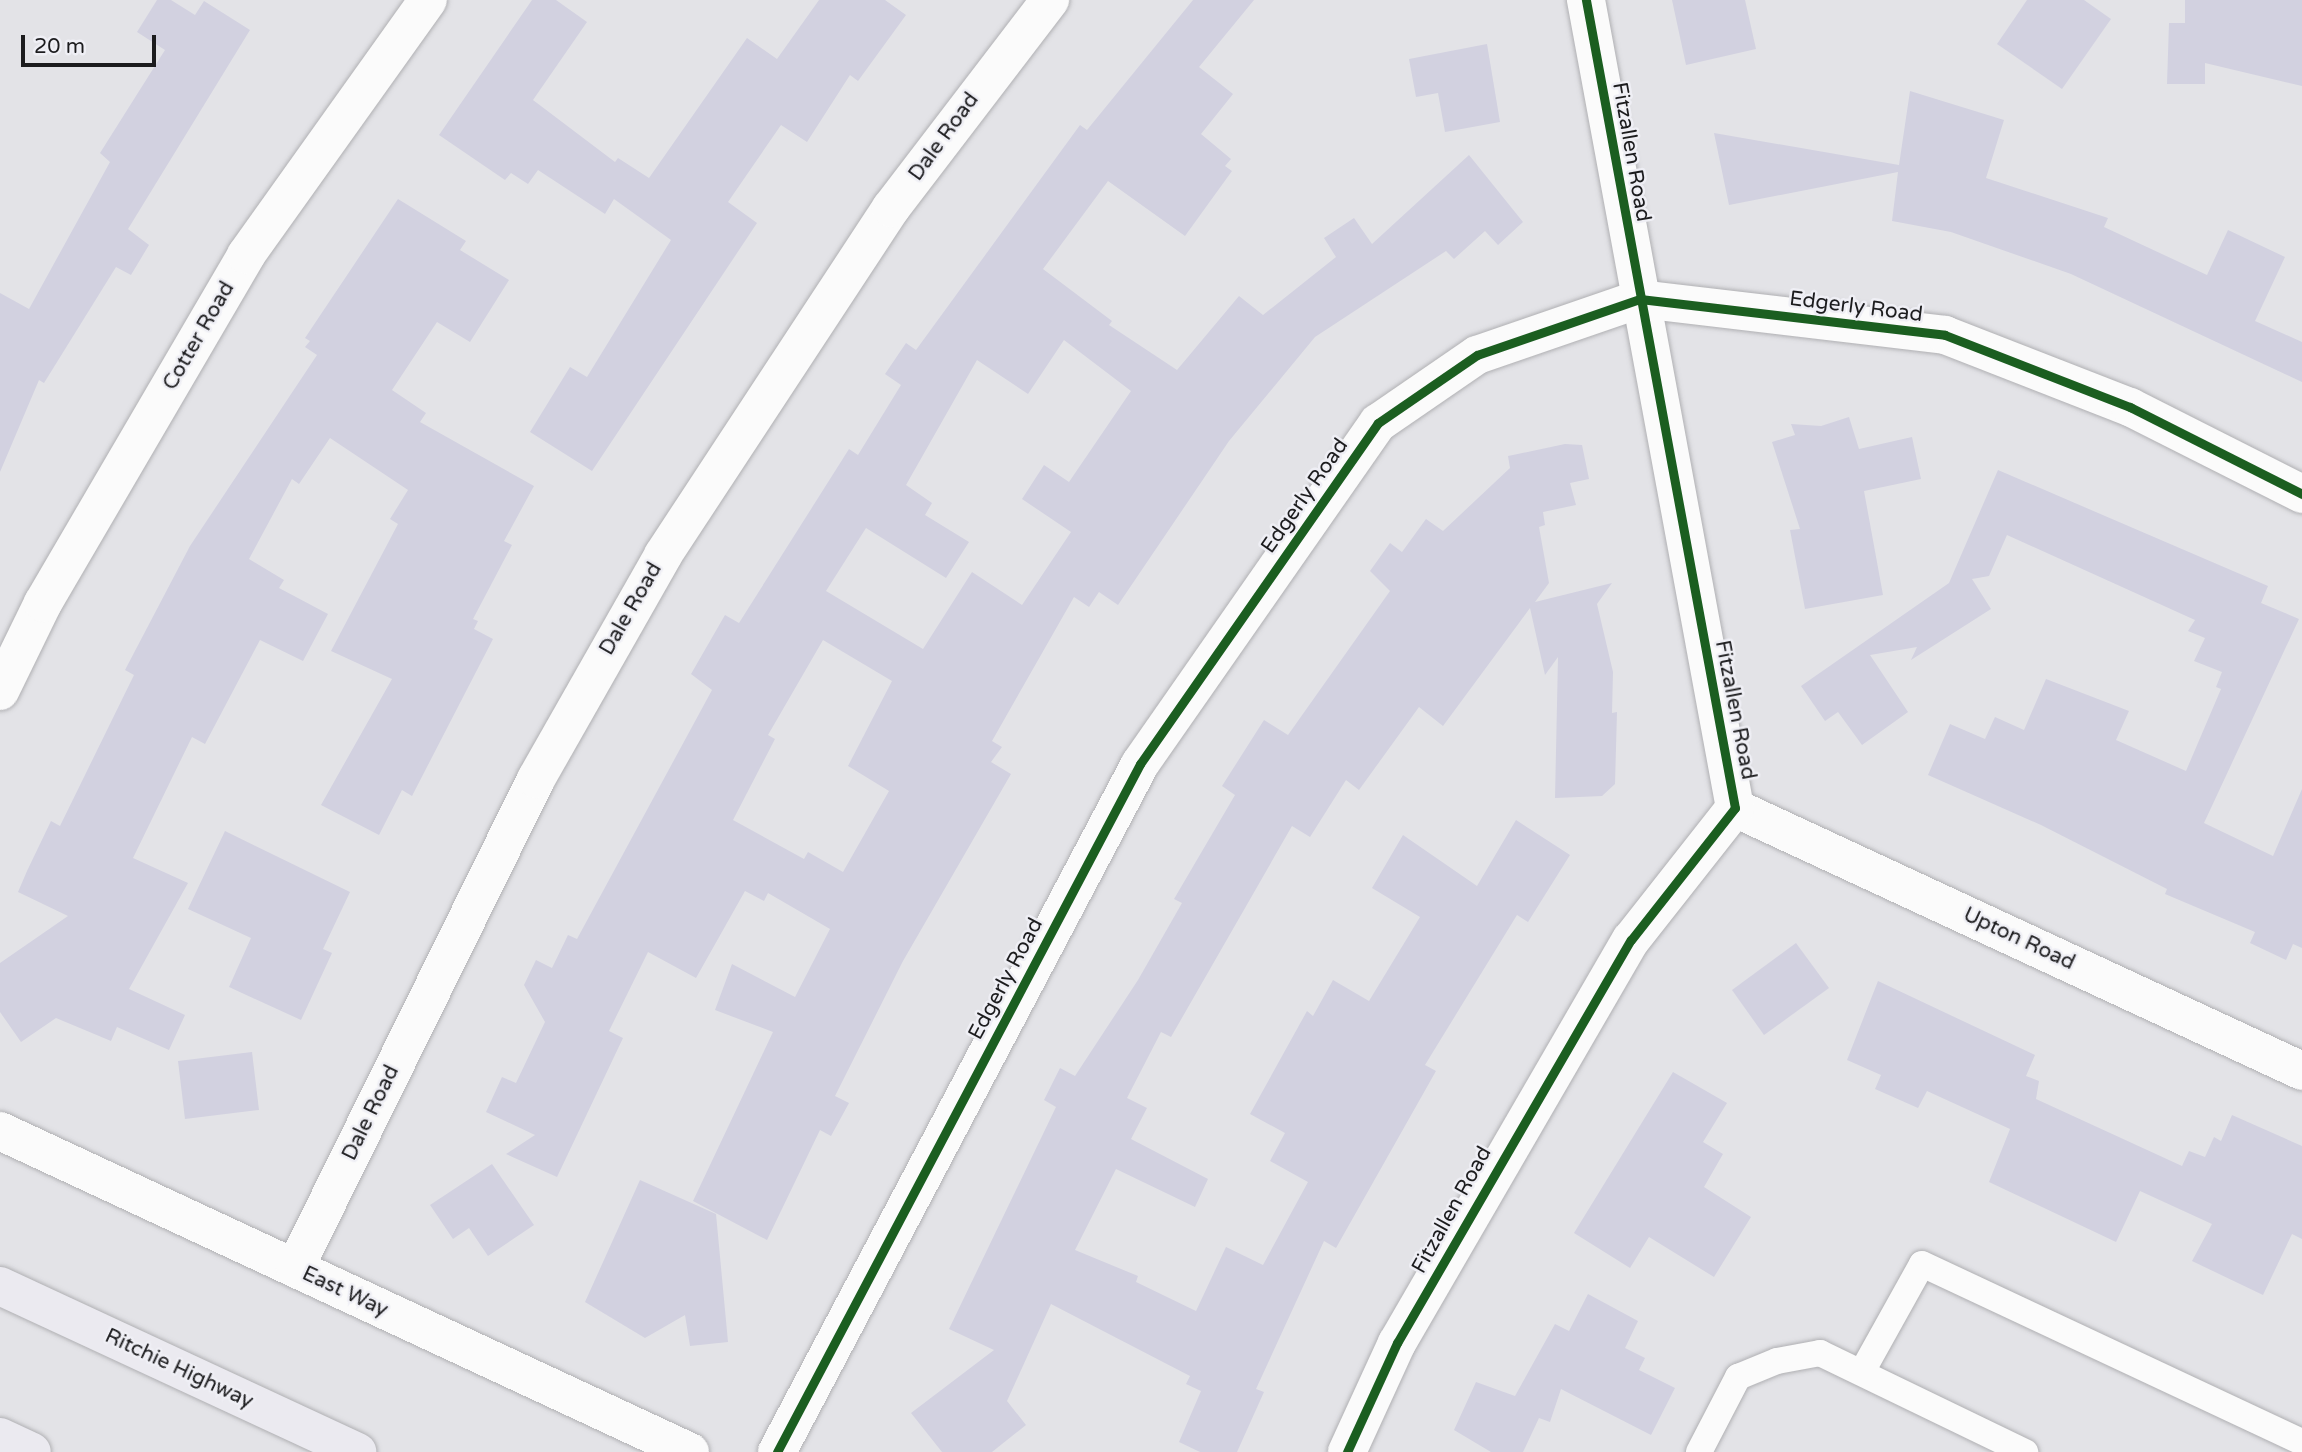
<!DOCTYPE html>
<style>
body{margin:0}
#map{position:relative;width:2302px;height:1452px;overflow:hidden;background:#e3e3e7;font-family:"Varela Round",sans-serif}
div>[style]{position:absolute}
.building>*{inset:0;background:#d2d1e0}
.roads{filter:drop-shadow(0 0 2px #b0b0b3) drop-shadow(0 0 2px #b0b0b3)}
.lane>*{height:26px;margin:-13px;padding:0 13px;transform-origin:13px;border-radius:13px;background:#fbfbfb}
.street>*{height:38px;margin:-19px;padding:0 19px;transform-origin:19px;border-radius:19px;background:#fbfbfb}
.primary>*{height:38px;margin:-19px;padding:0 19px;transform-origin:19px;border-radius:19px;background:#ebeaf0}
.cycleway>*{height:9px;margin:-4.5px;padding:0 4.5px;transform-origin:4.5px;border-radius:4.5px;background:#1b5e20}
span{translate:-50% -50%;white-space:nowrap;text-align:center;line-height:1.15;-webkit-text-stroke:5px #efeff5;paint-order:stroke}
.street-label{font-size:21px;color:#1c1c1e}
.scale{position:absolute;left:21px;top:35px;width:135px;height:32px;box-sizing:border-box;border:4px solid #1c1c1e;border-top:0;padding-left:9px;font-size:21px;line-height:24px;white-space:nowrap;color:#1c1c1e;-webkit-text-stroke:5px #efeff5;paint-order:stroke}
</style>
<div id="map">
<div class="building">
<i style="clip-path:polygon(157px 0,171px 0,195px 15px,204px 1px,250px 30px,128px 229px,149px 245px,131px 275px,116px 267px,44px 383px,39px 380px,0 472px,0 293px,29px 309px,110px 162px,100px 153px,165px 50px,137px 32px)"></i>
<i style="clip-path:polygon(532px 0,556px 0,587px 22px,533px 100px,615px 162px,618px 158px,649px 178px,747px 38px,777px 59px,819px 0,885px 0,906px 15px,858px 81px,850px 75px,807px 142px,781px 125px,728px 202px,757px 223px,592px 471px,530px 432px,570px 367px,587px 377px,671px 240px,614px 199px,605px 214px,538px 170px,528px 184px,511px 173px,505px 180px,439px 135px)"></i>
<i style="clip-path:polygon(evenodd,1193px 0,1254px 0,1199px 67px,1233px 94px,1201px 134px,1231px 159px,1225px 166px,1232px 171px,1185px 236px,1108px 181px,1043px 269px,1112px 321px,1109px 325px,1177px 370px,1239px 296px,1263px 315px,1336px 257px,1324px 238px,1354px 218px,1372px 244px,1469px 155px,1523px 222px,1498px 245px,1485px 231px,1454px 259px,1446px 251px,1315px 337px,1229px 441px,1118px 605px,1099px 592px,1089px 607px,1074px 597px,992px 741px,1002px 747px,991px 762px,1011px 774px,903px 961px,835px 1096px,849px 1103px,831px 1136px,820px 1130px,767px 1240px,693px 1201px,773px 1032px,715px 1010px,732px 964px,795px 997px,830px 929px,768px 893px,764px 901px,745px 891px,696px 978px,648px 952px,609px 1031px,623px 1038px,557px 1177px,506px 1154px,535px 1135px,486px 1112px,502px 1077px,516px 1083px,545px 1022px,524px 985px,536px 960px,552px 968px,568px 935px,577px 939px,712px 690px,691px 674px,725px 615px,739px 623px,849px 449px,858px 455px,901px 385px,885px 374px,906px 343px,916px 350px,1080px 125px,1087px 130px,1193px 0,1064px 340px,1131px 391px,1069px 482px,1044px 465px,1022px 499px,1071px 532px,1022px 605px,972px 572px,923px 649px,826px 591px,866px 528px,946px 578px,969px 542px,925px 515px,932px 503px,906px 485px,977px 360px,1028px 394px,1064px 340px,1193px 0,823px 640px,892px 681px,848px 766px,889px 791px,843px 872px,808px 852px,804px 859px,733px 820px,775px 739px,768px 735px,823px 640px)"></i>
<i style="clip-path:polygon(1672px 0,1745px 0,1756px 49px,1686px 65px)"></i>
<i style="clip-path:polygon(2027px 0,2084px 0,2111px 19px,2062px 89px,1997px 44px)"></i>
<i style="clip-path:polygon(2185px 0,2302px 0,2302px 86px,2205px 63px,2205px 84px,2167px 84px,2169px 23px,2185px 23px)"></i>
<i style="clip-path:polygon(1487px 44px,1500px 122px,1445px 132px,1438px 93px,1416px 97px,1409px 59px)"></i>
<i style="clip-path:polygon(1910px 91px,2004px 120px,1986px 178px,2108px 218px,2104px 227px,2207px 275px,2228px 230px,2285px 257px,2255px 321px,2302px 342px,2302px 382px,2071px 274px,1951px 232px,1892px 221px,1898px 172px,1729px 205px,1714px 133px,1899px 165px)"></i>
<i style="clip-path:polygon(398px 199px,466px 241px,460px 250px,509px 280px,470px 342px,437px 322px,392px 390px,426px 413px,420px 422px,534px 486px,504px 541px,512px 545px,473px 619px,478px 621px,474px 629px,493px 639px,412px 796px,402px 790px,379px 835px,321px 805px,392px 679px,331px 651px,398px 524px,390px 519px,408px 490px,330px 438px,299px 484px,292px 479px,249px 559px,284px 580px,279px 588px,328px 614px,303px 661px,260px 640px,205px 744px,192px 737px,133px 858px,188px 883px,129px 989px,185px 1015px,169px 1050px,117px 1027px,111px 1041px,56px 1018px,21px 1042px,0 1012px,0 963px,68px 916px,18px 892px,27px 871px,51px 821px,60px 826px,134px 675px,125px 670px,190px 546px,317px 355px,305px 347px,310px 341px,305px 338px)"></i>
<i style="clip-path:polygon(1849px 417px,1859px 449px,1912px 437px,1921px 479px,1864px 491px,1883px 595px,1805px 609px,1790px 530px,1800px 529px,1772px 442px,1795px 435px,1791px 424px,1821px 426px)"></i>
<i style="clip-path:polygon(1565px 444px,1582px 445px,1589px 479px,1570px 483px,1576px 505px,1543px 512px,1545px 525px,1539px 527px,1549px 583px,1535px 602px,1612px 583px,1597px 604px,1613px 672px,1612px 713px,1617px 712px,1615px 784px,1602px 796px,1555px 798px,1558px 657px,1545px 675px,1530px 608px,1443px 726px,1419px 707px,1359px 790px,1346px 780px,1310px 837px,1292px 826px,1171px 1037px,1161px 1032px,1127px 1098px,1147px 1108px,1131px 1139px,1208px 1179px,1195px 1207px,1116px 1169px,1075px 1250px,1138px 1276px,1136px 1282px,1196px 1311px,1226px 1247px,1263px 1265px,1308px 1182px,1270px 1161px,1285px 1133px,1250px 1114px,1307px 1011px,1313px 1016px,1333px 980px,1369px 1001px,1420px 917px,1372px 888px,1403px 835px,1477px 886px,1516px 820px,1570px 855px,1528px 922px,1517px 915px,1425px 1065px,1436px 1071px,1336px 1248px,1324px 1241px,1256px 1389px,1264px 1392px,1237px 1452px,1200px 1452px,1179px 1442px,1201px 1391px,1186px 1384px,1190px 1376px,1051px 1304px,1007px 1401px,1026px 1425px,992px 1452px,942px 1452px,911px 1413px,994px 1350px,949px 1329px,1056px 1107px,1044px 1100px,1060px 1068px,1075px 1076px,1138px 980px,1182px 903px,1174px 899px,1235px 795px,1222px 786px,1264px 720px,1288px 735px,1390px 591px,1370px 571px,1390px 543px,1402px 552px,1426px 519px,1443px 531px,1510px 468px,1508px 456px)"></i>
<i style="clip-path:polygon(1998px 470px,2268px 586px,2261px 603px,2299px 619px,2204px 823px,2273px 856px,2302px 789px,2302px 948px,2293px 944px,2286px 960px,2250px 943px,2255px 932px,2165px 894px,2167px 889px,2041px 825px,1928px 775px,1950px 724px,1985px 739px,1995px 717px,2024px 730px,2046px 679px,2129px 711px,2116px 740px,2186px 771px,2221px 689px,2216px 687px,2222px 672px,2194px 661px,2205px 638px,2188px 631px,2195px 620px,2007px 535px,1989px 576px,1972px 579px,1991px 609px,1911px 660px,1917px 647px,1870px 655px,1908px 712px,1862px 745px,1838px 712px,1825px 721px,1801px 686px,1949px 583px)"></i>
<i style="clip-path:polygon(225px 831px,350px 892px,323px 949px,332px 953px,301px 1020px,229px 987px,251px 938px,188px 909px)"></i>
<i style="clip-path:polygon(1796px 943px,1829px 988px,1764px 1035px,1732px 990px)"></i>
<i style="clip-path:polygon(1878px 981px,2035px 1055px,2026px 1076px,2039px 1081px,2036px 1099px,2182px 1166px,2189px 1151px,2205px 1157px,2214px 1137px,2221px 1141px,2232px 1115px,2302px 1146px,2302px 1239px,2292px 1234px,2263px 1295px,2192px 1261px,2212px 1224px,2140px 1191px,2116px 1242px,1989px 1182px,2010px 1129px,1927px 1091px,1918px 1108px,1875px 1089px,1881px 1075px,1847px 1060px)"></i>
<i style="clip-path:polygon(252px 1052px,259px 1110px,185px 1119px,178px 1061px)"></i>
<i style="clip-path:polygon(1673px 1072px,1727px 1103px,1703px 1142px,1723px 1154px,1704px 1187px,1751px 1217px,1714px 1277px,1649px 1237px,1630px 1268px,1574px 1233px)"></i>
<i style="clip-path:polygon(492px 1164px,534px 1225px,488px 1256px,469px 1228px,453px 1239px,430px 1205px)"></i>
<i style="clip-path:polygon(640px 1180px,716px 1214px,728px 1342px,690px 1346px,685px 1315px,645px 1338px,585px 1302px)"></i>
<i style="clip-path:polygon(1588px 1294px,1638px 1321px,1625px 1348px,1645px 1358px,1639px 1370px,1675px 1388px,1651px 1435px,1561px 1389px,1550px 1422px,1539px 1418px,1523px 1452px,1491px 1452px,1454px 1430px,1476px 1382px,1515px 1396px,1555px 1324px,1569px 1331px)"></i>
</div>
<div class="roads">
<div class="lane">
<i style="left:1863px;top:1370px;width:121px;rotate:-60.9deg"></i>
<i style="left:1922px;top:1264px;width:420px;rotate:25.1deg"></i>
<i style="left:1699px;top:1452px;width:85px;rotate:-62.5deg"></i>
<i style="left:1738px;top:1377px;width:42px;rotate:-22.3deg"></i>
<i style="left:1777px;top:1361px;width:44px;rotate:-10.5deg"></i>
<i style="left:1820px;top:1353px;width:228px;rotate:25.8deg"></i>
</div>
<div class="street">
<i style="left:0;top:691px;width:98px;rotate:-64deg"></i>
<i style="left:43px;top:603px;width:403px;rotate:-59.7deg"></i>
<i style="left:246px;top:255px;width:313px;rotate:-54.5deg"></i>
<i style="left:1735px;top:808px;width:625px;rotate:24.88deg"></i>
<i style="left:0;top:1131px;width:761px;rotate:24.95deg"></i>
<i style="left:295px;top:1268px;width:545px;rotate:-63.76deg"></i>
<i style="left:536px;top:779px;width:257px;rotate:-60.4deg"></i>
<i style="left:663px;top:555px;width:415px;rotate:-56.7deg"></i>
<i style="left:891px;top:208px;width:262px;rotate:-52.6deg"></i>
<i style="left:777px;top:1452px;width:778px;rotate:-62.18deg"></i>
<i style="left:1140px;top:764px;width:416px;rotate:-55.1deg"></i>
<i style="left:1378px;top:423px;width:120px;rotate:-34.5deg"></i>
<i style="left:1477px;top:355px;width:172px;rotate:-19deg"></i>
<i style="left:1640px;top:299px;width:307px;rotate:6.7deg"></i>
<i style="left:1945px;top:335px;width:199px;rotate:21.3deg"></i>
<i style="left:2130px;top:407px;width:193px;rotate:26.8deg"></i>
<i style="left:1347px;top:1452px;width:120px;rotate:-65.4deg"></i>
<i style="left:1397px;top:1343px;width:466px;rotate:-59.9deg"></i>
<i style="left:1631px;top:940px;width:168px;rotate:-51.8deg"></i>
<i style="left:1735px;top:808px;width:822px;rotate:-100.45deg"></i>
</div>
<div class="primary">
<i style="left:0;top:1286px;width:394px;rotate:24.9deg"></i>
<i style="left:0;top:1437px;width:35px;rotate:25deg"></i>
</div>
</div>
<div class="cycleway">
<i style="left:777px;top:1452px;width:778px;rotate:-62.18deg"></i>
<i style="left:1140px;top:764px;width:416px;rotate:-55.1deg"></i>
<i style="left:1378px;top:423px;width:120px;rotate:-34.5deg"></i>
<i style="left:1477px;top:355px;width:172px;rotate:-19deg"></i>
<i style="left:1640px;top:299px;width:307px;rotate:6.7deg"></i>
<i style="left:1945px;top:335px;width:199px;rotate:21.3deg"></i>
<i style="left:2130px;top:407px;width:193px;rotate:26.8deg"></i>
<i style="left:1347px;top:1452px;width:120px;rotate:-65.4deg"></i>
<i style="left:1397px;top:1343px;width:466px;rotate:-59.9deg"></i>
<i style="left:1631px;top:940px;width:168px;rotate:-51.8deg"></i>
<i style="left:1735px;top:808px;width:822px;rotate:-100.45deg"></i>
</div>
<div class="street-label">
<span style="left:944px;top:137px;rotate:-54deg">Dale Road</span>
<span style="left:1631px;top:152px;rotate:80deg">Fitzallen Road</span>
<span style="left:1856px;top:307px;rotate:7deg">Edgerly Road</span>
<span style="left:199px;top:336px;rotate:-60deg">Cotter Road</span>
<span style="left:1305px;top:496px;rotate:-55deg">Edgerly Road</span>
<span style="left:631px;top:609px;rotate:-60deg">Dale Road</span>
<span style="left:1735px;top:710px;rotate:79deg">Fitzallen Road</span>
<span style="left:2019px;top:939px;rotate:25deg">Upton Road</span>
<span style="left:1006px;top:979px;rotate:-62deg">Edgerly Road</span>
<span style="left:371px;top:1113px;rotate:-64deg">Dale Road</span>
<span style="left:1452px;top:1210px;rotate:-61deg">Fitzallen Road</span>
<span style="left:345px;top:1292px;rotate:25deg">East Way</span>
<span style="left:179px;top:1369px;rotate:25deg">Ritchie Highway</span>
</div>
<div class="scale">20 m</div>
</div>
